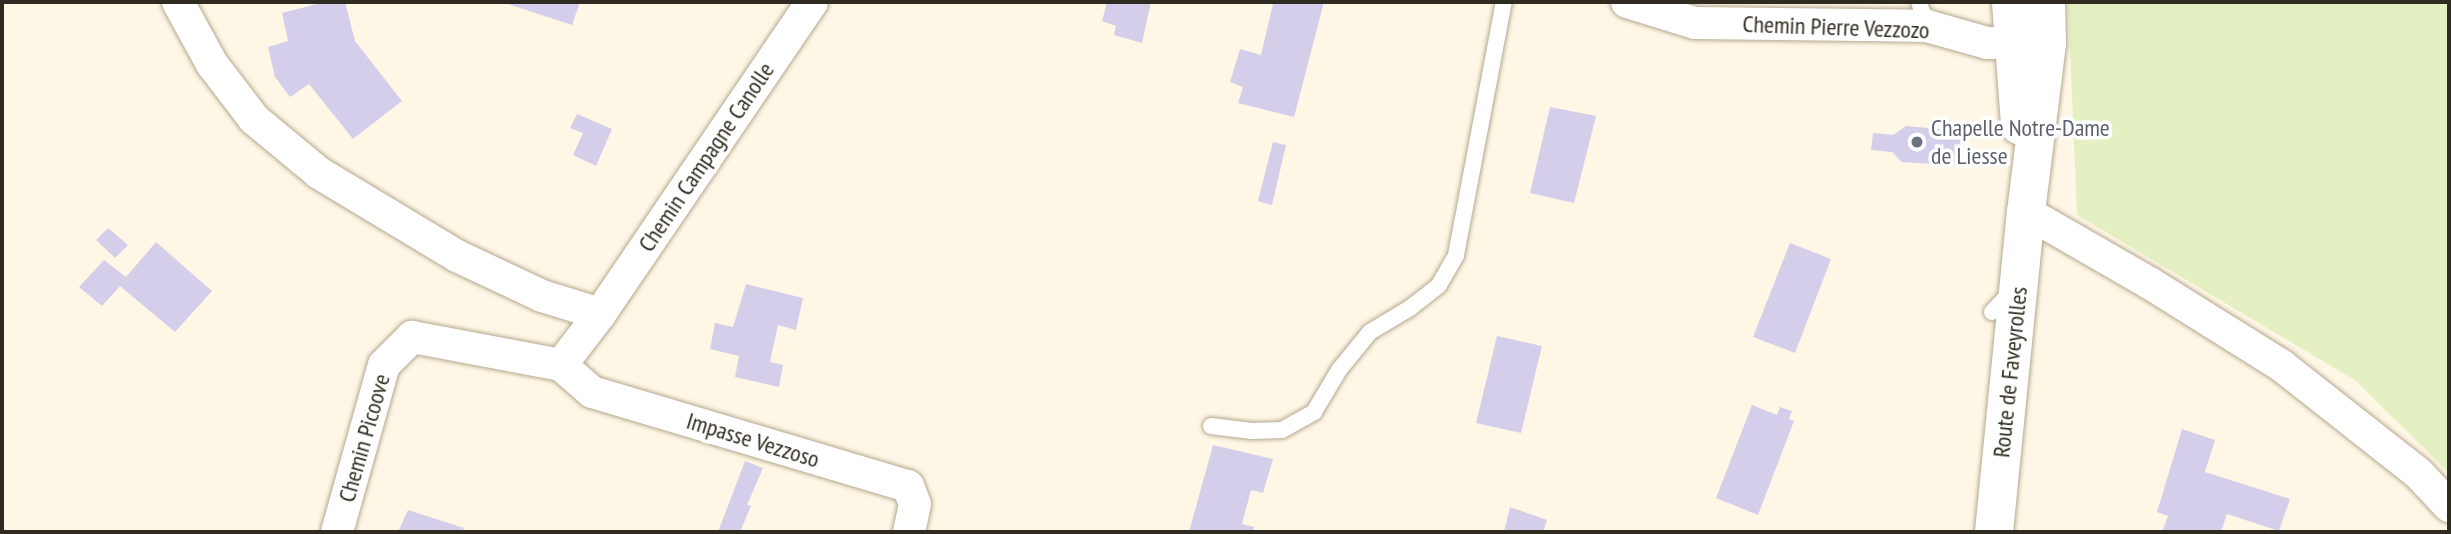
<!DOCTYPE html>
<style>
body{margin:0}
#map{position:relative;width:2451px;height:534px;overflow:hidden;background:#fff7e6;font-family:"PT Sans Narrow",sans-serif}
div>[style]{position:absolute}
.green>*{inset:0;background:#e4f0c2}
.building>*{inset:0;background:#d4ceea}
.roads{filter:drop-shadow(0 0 2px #b5a88f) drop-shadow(0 0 2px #b5a88f)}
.lane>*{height:16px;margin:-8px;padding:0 8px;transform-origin:8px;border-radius:8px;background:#fff}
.street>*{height:32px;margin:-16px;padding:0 16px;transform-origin:16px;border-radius:16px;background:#fff}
.secondary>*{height:38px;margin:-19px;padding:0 19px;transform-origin:19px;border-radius:19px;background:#fff}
.dots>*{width:19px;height:19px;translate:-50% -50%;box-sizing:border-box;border:4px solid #fff;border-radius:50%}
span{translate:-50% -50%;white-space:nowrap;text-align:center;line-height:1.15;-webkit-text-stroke:7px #fff;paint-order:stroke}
.street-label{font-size:24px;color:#302b20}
.worship-label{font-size:24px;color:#5b616d}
.left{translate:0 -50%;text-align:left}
.frame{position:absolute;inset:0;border:4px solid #302b20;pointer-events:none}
</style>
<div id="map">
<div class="green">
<i style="clip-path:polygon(2068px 2px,2449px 2px,2449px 473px,2356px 381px,2077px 215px)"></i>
</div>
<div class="building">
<i style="clip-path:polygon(325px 2px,345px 2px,355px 41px,402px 101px,353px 139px,309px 84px,290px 97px,275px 77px,268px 47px,288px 41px,282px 13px)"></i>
<i style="clip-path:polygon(502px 2px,580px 2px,572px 25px)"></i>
<i style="clip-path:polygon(1107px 2px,1151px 2px,1142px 43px,1114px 35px,1116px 26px,1102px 21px)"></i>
<i style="clip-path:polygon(1267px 2px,1324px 2px,1294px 117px,1238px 103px,1243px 87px,1230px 82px,1240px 49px,1261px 55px,1273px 4px)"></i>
<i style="clip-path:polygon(1550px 107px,1596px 116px,1574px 203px,1530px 193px)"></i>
<i style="clip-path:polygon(577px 114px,612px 129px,596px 166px,573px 155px,583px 133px,570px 128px)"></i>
<i style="clip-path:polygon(1906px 126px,1964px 131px,1961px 166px,1902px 162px,1892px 152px,1871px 150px,1873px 133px,1893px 135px)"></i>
<i style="clip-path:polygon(1273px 142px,1286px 145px,1272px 205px,1258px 201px)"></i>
<i style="clip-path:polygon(108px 228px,128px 245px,115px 258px,96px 240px)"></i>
<i style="clip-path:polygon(156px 242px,212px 291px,175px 332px,120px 286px,102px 306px,79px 287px,104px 260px,126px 277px)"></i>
<i style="clip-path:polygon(1790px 243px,1831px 259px,1795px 353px,1753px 337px)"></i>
<i style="clip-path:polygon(746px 284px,803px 298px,796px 330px,778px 325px,770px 362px,783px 365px,779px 387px,735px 377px,739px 356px,710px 349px,715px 323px,733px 327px)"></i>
<i style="clip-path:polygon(1497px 336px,1542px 346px,1521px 433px,1476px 423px)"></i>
<i style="clip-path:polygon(1752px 405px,1777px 415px,1780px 407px,1792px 411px,1789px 419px,1794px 421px,1758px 515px,1716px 498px)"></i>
<i style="clip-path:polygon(2182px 429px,2215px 440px,2205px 472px,2290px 499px,2279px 531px,2227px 514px,2221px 532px,2162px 532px,2168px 516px,2157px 512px)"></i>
<i style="clip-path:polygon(1213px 445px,1273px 459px,1263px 493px,1251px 490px,1242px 524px,1254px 527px,1253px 532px,1189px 532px)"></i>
<i style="clip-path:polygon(745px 461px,763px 468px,747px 505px,751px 506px,740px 532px,718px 532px)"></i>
<i style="clip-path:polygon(1510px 507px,1547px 520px,1543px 532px,1504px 532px)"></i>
<i style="clip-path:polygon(408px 510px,464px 528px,462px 532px,398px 532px)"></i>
</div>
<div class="roads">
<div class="lane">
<i style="left:1919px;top:2px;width:25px;rotate:72deg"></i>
<i style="left:1992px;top:312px;width:29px;rotate:-46deg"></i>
<i style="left:1211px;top:426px;width:41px;rotate:7deg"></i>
<i style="left:1252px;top:431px;width:30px;rotate:-2deg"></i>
<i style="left:1282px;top:430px;width:37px;rotate:-29deg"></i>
<i style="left:1314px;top:412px;width:49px;rotate:-59.2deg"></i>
<i style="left:1339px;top:370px;width:49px;rotate:-50.8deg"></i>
<i style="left:1370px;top:332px;width:47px;rotate:-31deg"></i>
<i style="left:1410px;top:308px;width:37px;rotate:-38deg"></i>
<i style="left:1439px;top:285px;width:34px;rotate:-60deg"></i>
<i style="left:1456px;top:255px;width:258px;rotate:-79.3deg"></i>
</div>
<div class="street">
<i style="left:178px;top:2px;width:71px;rotate:61.3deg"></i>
<i style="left:212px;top:64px;width:69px;rotate:52.6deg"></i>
<i style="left:254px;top:119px;width:85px;rotate:39.7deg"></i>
<i style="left:319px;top:173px;width:161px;rotate:31deg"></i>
<i style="left:457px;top:256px;width:94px;rotate:25.2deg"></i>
<i style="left:542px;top:296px;width:61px;rotate:17.2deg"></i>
<i style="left:1627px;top:2px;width:71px;rotate:17.2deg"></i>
<i style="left:1695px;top:23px;width:232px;rotate:0.7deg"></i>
<i style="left:1927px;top:26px;width:62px;rotate:15.8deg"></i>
<i style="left:1987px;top:43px;width:49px"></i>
<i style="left:2026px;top:212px;width:144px;rotate:29.9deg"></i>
<i style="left:2151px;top:284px;width:155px;rotate:32deg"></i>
<i style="left:2282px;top:366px;width:174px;rotate:38.2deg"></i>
<i style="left:2419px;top:474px;width:44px;rotate:46.8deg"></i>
<i style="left:561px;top:365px;width:64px;rotate:-52.6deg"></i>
<i style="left:600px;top:314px;width:377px;rotate:-55.8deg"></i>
<i style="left:561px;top:365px;width:41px;rotate:41.1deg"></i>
<i style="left:592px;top:392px;width:330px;rotate:16.6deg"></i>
<i style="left:908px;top:486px;width:19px;rotate:69deg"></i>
<i style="left:915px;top:504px;width:29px;rotate:102deg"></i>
<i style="left:337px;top:532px;width:173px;rotate:-74.3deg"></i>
<i style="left:384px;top:365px;width:40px;rotate:-45deg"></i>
<i style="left:412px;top:337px;width:152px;rotate:10.6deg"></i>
</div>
<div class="secondary">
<i style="left:2011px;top:2px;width:124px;rotate:85.8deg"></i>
<i style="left:1994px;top:532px;width:322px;rotate:-84.3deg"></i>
<i style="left:2026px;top:212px;width:170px;rotate:-82.9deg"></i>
<i style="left:2047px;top:43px;width:41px;rotate:-91.4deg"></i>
</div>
</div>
<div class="dots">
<i style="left:1917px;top:142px;background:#6b7280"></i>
</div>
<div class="street-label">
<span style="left:1836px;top:27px;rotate:2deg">Chemin Pierre Vezzozo</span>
<span style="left:706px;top:157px;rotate:-56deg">Chemin Campagne Canolle</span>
<span style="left:2010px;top:372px;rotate:-84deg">Route de Faveyrolles</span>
<span style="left:364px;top:438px;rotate:-74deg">Chemin Picoove</span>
<span style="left:753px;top:440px;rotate:17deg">Impasse Vezzoso</span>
</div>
<div class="worship-label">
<span class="left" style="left:1931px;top:142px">Chapelle Notre-Dame<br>de Liesse</span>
</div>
<div class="frame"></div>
</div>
